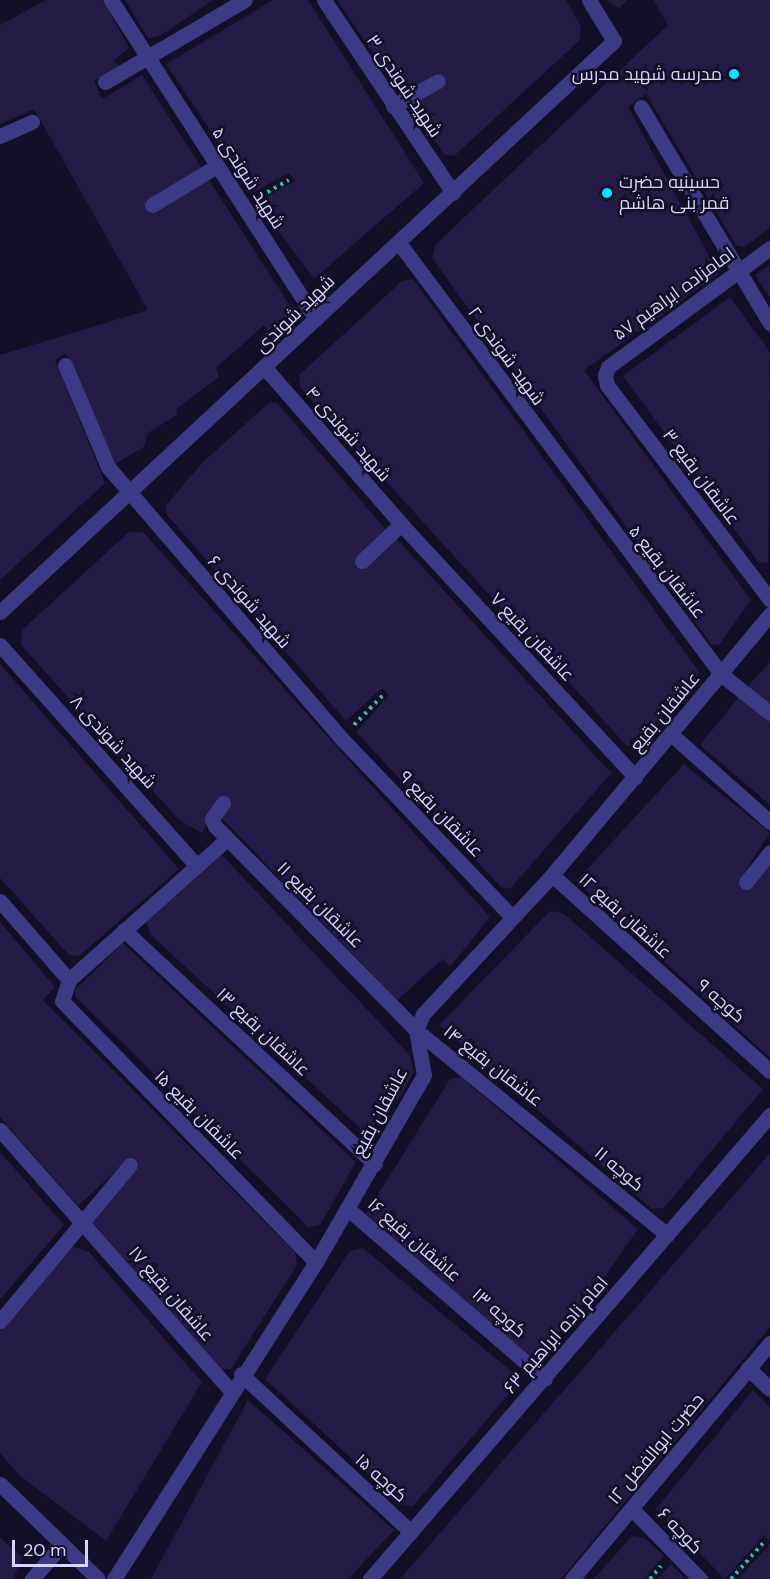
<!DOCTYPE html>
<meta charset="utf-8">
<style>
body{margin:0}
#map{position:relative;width:770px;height:1579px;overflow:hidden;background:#130f26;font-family:"DM Sans",Cairo,sans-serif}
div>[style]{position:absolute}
.building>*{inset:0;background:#241b47}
.path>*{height:4px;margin-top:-2px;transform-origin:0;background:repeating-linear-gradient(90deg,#2fb8b0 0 3px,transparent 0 7.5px)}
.minor>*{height:15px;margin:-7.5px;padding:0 7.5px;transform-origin:7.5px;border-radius:7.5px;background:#3d3a85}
.dots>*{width:16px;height:16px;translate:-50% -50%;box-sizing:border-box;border:3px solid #130f26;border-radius:50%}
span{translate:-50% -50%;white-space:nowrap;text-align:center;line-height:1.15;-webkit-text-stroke:5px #130f26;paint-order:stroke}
.poi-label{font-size:18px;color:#d9d4ff}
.right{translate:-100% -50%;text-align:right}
.left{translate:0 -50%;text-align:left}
.street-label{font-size:18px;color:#d9d4ff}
.scale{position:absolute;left:12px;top:1540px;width:76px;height:27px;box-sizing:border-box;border:3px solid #d9d4ff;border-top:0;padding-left:8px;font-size:18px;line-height:21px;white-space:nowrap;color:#d9d4ff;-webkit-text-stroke:4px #130f26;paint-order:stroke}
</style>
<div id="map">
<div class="building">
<i style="clip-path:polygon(46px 0,103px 0,129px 48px,114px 60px,119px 67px,94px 81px,102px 99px,142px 75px,290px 306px,287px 317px,267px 331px,264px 325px,216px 368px,219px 377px,176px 409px,178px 414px,148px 433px,144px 447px,115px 464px,71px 360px,65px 354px,55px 360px,105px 483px,0 580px,0 355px,148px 310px,34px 109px,0 124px,0 25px)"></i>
<i style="clip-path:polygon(125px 0,213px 0,160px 36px,148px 38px)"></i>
<i style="clip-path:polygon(273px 0,308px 0,424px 183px,314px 279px,257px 202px,295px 181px,289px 173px,252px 193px,166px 64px)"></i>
<i style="clip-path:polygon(337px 0,566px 0,581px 27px,580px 40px,454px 156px,444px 154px,410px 104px,442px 83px,438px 73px,401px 94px)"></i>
<i style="clip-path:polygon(606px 0,627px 0,619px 8px)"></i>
<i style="clip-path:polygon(653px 0,770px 0,770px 228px,744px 247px,736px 245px,646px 94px,628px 107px,719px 274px,584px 370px,751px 600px,719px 645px,711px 644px,432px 258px,435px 245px,668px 25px)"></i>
<i style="clip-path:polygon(770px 265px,770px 298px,755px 275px)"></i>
<i style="clip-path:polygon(413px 279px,700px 673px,639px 742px,627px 746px,300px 387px,299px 375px,402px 281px)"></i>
<i style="clip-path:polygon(730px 297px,770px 352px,768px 562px,759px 563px,623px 376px)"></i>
<i style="clip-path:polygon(270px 402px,277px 403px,387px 531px,355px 559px,363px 568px,396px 538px,611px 773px,510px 889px,501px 887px,356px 732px,389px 695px,382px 688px,346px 721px,167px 515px,166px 505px,203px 462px)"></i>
<i style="clip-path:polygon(130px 531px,144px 533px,490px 917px,450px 967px,443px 959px,397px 1000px,218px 814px,230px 802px,223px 795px,202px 833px,179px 820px,21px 645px,22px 630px)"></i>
<i style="clip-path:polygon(770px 662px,770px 707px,747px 687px)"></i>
<i style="clip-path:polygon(0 664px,179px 869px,79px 956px,69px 955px,0 878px)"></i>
<i style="clip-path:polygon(742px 693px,770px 717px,770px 805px,700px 745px)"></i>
<i style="clip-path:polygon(684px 764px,770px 833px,740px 879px,770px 861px,770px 1058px,576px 881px)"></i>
<i style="clip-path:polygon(222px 855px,409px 1054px,414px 1071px,401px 1096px,373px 1127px,363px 1131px,151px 935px,146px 922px)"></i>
<i style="clip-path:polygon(550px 911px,563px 913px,763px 1089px,664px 1208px,652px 1209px,439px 1025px)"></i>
<i style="clip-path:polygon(0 922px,55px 987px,43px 1000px,295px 1252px,297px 1265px,231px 1369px,220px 1369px,87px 1216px,139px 1165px,130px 1158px,78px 1206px,0 1117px)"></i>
<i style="clip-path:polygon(123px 943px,356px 1162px,320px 1225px,308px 1227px,76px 997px,75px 990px)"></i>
<i style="clip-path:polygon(461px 1077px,638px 1229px,593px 1293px,537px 1357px,529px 1356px,366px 1214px,450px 1079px)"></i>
<i style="clip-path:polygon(0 1152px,64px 1225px,0 1300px)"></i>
<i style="clip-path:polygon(770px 1153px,770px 1327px,561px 1579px,400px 1579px)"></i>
<i style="clip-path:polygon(72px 1246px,89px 1252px,202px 1382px,106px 1541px,19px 1475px,0 1453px,0 1331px)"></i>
<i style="clip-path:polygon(363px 1248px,512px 1372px,515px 1387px,413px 1506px,401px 1504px,265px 1379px,350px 1251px)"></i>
<i style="clip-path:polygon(753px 1390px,770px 1407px,770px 1542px,764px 1535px,725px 1579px,656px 1509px)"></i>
<i style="clip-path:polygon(248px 1400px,394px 1530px,348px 1579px,151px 1579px)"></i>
<i style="clip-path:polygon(632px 1536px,645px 1538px,664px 1556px,644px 1579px,594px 1579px)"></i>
<i style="clip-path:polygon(0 1537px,22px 1557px,13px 1579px,0 1579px)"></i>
<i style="clip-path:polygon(770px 1544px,770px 1579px,738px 1579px)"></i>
<i style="clip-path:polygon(671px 1564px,686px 1579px,658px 1579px)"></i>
</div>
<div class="path">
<i style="left:261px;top:196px;width:32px;rotate:-30deg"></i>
<i style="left:354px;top:725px;width:42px;rotate:-46deg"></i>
<i style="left:650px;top:1579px;width:17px;rotate:-50deg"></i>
<i style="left:731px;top:1579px;width:51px;rotate:-48.2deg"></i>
</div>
<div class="minor">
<i style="left:111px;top:0;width:379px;rotate:57.3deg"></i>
<i style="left:324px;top:0;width:232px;rotate:56.2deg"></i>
<i style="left:105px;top:82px;width:162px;rotate:-30.4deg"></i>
<i style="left:393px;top:106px;width:51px;rotate:-29.1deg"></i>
<i style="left:641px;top:107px;width:252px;rotate:59.2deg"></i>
<i style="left:0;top:136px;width:35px;rotate:-24deg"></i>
<i style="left:152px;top:205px;width:76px;rotate:-31deg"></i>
<i style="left:399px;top:243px;width:539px;rotate:53.22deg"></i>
<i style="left:722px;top:675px;width:61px;rotate:38.4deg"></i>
<i style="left:770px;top:248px;width:201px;rotate:143.7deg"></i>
<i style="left:608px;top:367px;width:9px;rotate:111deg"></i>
<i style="left:605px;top:375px;width:10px;rotate:79deg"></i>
<i style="left:607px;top:385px;width:270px;rotate:52.8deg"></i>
<i style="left:65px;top:365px;width:111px;rotate:67.1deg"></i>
<i style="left:108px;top:467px;width:357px;rotate:49.3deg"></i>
<i style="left:341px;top:738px;width:248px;rotate:46.3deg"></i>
<i style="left:266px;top:369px;width:206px;rotate:48.9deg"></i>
<i style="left:401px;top:524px;width:345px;rotate:47.2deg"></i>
<i style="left:362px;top:561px;width:54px;rotate:-43.5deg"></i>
<i style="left:0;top:612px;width:838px;rotate:-42.92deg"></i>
<i style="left:614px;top:41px;width:48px;rotate:-121.4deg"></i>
<i style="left:0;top:645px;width:296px;rotate:48.3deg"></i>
<i style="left:672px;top:735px;width:131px;rotate:41.6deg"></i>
<i style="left:223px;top:803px;width:19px;rotate:125deg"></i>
<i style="left:212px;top:819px;width:8px;rotate:67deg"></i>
<i style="left:215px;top:826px;width:286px;rotate:45.4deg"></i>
<i style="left:416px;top:1030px;width:324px;rotate:39.2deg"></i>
<i style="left:227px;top:839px;width:212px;rotate:138.3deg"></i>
<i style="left:69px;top:980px;width:22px;rotate:108deg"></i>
<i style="left:62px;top:1001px;width:364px;rotate:45.8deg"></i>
<i style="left:552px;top:875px;width:293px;rotate:42deg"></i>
<i style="left:746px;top:882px;width:38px;rotate:-51deg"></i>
<i style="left:0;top:901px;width:105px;rotate:48.9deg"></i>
<i style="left:124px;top:930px;width:343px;rotate:43deg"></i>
<i style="left:0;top:1130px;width:349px;rotate:48.5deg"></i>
<i style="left:348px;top:1209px;width:260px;rotate:40.8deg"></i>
<i style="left:0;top:1321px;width:203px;rotate:-50.2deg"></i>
<i style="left:748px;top:1368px;width:30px;rotate:44deg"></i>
<i style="left:241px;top:1374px;width:232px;rotate:42.9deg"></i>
<i style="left:0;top:1484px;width:136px;rotate:44.1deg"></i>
<i style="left:632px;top:1509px;width:98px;rotate:45.8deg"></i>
<i style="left:32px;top:1579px;width:44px;rotate:-48.7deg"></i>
<i style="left:114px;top:1579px;width:376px;rotate:-57.5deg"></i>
<i style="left:316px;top:1262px;width:216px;rotate:-60deg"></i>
<i style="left:424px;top:1075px;width:46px;rotate:-100.1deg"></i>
<i style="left:416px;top:1030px;width:17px;rotate:-66deg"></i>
<i style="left:423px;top:1014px;width:190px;rotate:-47.1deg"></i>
<i style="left:552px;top:875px;width:340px;rotate:-50.1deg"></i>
<i style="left:370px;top:1579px;width:613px;rotate:-49.24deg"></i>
<i style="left:572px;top:1579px;width:308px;rotate:-50deg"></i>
</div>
<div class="dots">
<i style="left:734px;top:74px;background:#00e5ff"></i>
<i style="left:607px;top:193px;background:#00e5ff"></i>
</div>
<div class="poi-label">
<span class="right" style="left:722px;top:74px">مدرسه شهید مدرس</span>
<span class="left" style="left:619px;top:193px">حسینیه حضرت<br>قمر بنی هاشم</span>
</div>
<div class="street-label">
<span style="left:404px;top:86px;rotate:56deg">شهید شوندی ۳</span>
<span style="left:248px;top:178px;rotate:57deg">شهید شوندی ۵</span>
<span style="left:674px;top:294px;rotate:-36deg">امامزاده ابراهیم ۵۷</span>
<span style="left:295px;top:314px;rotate:-44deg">شهید شوندی</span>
<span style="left:506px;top:356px;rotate:54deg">شهید شوندی ۲</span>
<span style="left:348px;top:434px;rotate:49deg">شهید شوندی ۴</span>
<span style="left:701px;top:477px;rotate:53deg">عاشقان بقیع ۳</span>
<span style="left:667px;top:572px;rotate:52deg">عاشقان بقیع ۵</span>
<span style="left:249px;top:602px;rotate:49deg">شهید شوندی ۶</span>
<span style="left:532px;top:637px;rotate:47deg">عاشقان بقیع ۷</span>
<span style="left:665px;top:712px;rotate:-50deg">عاشقان بقیع</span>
<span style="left:113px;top:742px;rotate:48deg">شهید شوندی ۸</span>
<span style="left:441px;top:814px;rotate:46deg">عاشقان بقیع ۹</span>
<span style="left:320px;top:905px;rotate:45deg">عاشقان بقیع ۱۱</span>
<span style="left:625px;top:916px;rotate:42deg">عاشقان بقیع ۱۲</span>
<span style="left:721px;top:1001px;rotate:41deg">کوچه ۹</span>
<span style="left:263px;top:1032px;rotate:43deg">عاشقان بقیع ۱۳</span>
<span style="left:493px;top:1066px;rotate:38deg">عاشقان بقیع ۱۴</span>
<span style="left:380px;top:1112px;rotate:-62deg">عاشقان بقیع</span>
<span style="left:199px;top:1115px;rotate:45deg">عاشقان بقیع ۱۵</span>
<span style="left:619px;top:1169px;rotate:40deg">کوچه ۱۱</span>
<span style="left:414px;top:1240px;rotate:41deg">عاشقان بقیع ۱۶</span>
<span style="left:171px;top:1294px;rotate:49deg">عاشقان بقیع ۱۷</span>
<span style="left:499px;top:1313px;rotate:41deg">کوچه ۱۳</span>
<span style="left:556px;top:1335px;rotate:-49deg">امام زاده ابراهیم ۶۳</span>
<span style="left:656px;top:1449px;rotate:-50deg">حضرت ابوالفضل ۱۲</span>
<span style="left:381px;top:1478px;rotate:42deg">کوچه ۱۵</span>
<span style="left:680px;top:1531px;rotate:46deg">کوچه ۶</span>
</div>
<div class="scale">20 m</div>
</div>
